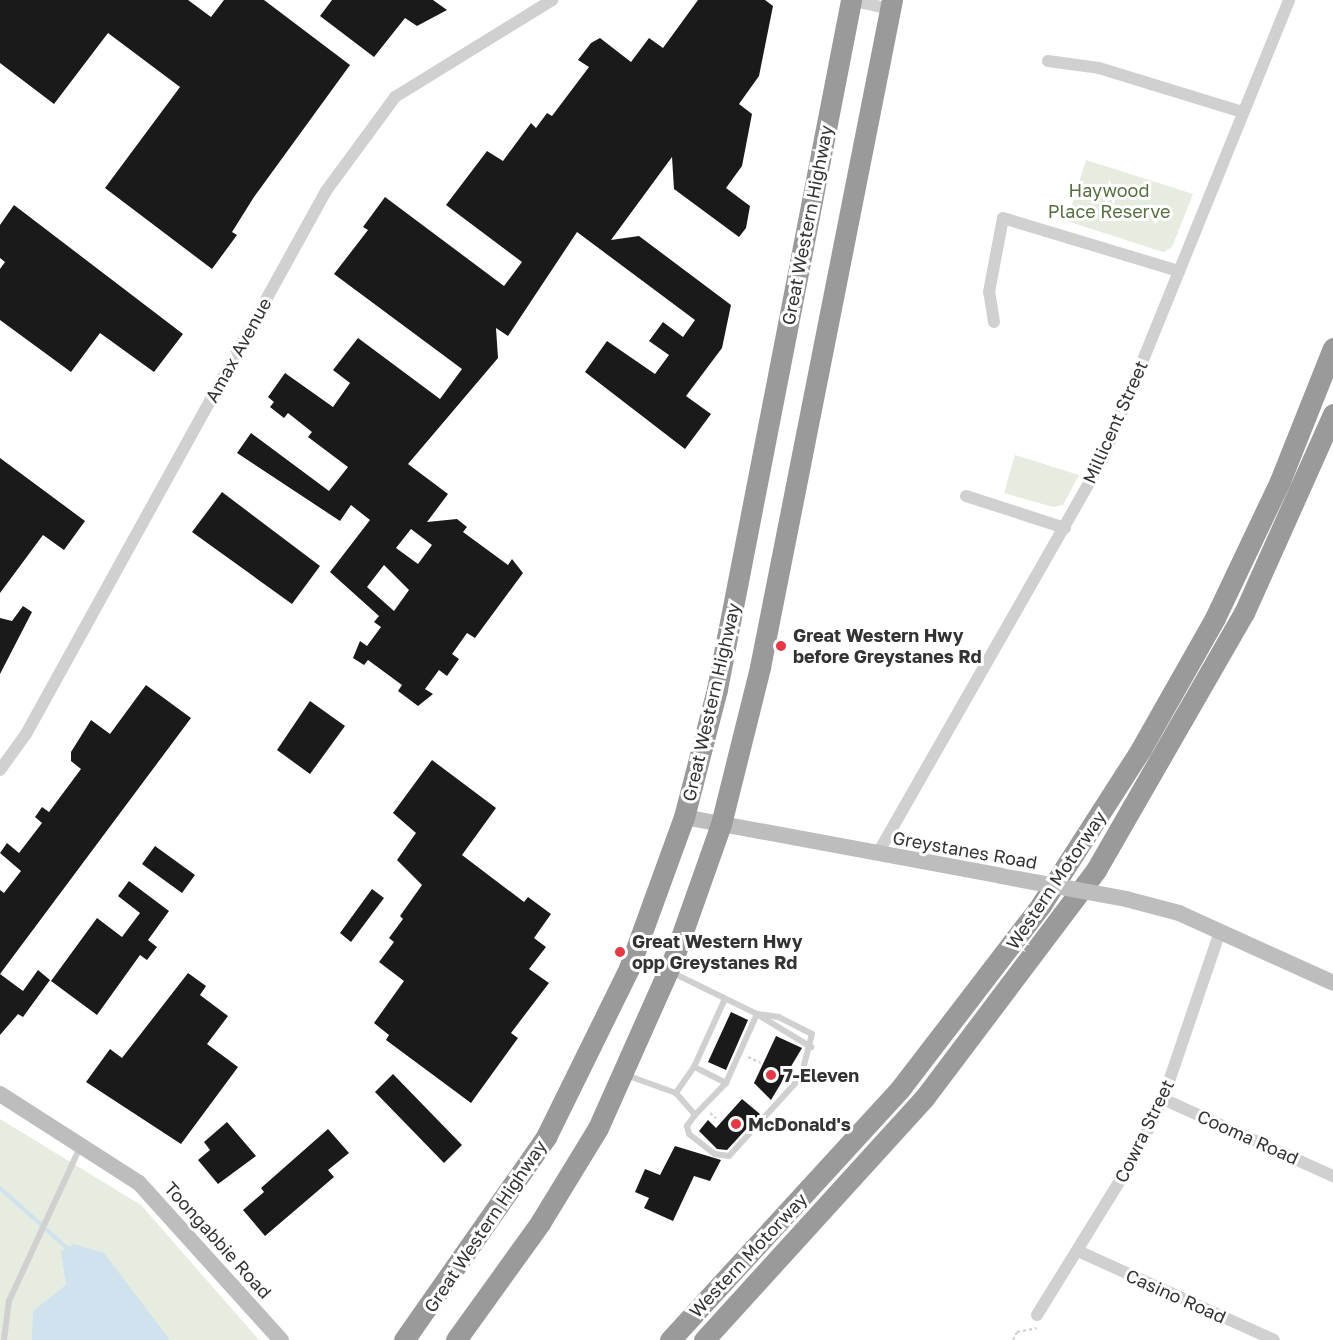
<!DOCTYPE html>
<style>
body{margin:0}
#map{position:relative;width:1333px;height:1340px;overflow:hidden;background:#fff;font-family:"Golos Text",sans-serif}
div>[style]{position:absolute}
.green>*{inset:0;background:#e6ecdf}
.water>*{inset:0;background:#cfe2ee}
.stream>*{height:4px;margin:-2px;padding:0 2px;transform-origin:2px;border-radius:2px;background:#cfe2ee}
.building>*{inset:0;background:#1a1a1a}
.path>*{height:2px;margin-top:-1px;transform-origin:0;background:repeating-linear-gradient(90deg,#cdcdcd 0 3px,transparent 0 6px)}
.lane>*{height:6px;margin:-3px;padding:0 3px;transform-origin:3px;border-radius:3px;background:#d0d0d0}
.street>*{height:12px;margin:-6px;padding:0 6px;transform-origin:6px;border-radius:6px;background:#d0d0d0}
.secondary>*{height:16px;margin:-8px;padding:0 8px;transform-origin:8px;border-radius:8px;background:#bdbdbd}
.highway>*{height:21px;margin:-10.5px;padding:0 10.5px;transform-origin:10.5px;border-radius:10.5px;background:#9a9a9a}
.secondary-bridge>*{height:16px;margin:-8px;padding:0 8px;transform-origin:8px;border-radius:8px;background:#bdbdbd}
.dots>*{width:16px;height:16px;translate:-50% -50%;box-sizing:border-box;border:3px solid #fff;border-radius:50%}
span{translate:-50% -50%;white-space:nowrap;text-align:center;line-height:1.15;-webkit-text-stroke:6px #fff;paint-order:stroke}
.park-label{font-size:18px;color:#56703f}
.street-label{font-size:18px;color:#333}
.poi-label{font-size:18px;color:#333;font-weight:700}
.left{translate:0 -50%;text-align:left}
</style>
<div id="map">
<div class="green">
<i style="clip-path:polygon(1086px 160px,1193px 194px,1172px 247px,1163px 252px,1067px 221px)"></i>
<i style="clip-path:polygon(1015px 455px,1079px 475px,1063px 505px,1053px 507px,1004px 493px)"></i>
<i style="clip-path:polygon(0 1119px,141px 1205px,259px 1340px,0 1340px)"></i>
</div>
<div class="water">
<i style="clip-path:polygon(74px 1244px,104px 1253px,170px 1340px,32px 1340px,33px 1311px,66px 1285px,61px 1251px)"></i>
</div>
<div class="stream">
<i style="left:0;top:1188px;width:93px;rotate:41.9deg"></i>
</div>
<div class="building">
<i style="clip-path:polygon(0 0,188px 0,211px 17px,224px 0,264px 0,350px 65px,254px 197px,232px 232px,237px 235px,212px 269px,105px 188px,180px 87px,108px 33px,54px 104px,0 63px)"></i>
<i style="clip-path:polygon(332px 0,433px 0,447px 10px,417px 26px,405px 18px,374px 57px,320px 16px)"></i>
<i style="clip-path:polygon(evenodd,698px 0,765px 0,773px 6px,759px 76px,739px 104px,752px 114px,742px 166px,726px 188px,750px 206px,746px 228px,739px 237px,674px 189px,672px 157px,611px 240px,639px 236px,731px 305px,722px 348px,686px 396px,711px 414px,685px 449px,585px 372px,607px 341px,655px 374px,669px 355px,649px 341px,663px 322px,683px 337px,695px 320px,577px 232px,508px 336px,496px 328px,498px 358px,408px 464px,448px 494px,427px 522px,457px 519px,467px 527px,463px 532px,508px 565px,512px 559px,523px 573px,475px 638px,467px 633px,452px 654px,459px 659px,447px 676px,439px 670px,425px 689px,433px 694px,418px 706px,398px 691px,402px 685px,368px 660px,364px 665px,353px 658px,360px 641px,367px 646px,381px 627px,374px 622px,379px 616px,330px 572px,370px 520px,351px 505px,340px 521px,237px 453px,251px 433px,329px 491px,348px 467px,308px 437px,312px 432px,288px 413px,284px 418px,270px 407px,274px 402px,268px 397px,285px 373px,333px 407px,350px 383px,333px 370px,358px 338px,440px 399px,462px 369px,334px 274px,368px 230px,363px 227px,385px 197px,504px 286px,522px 262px,446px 205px,487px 151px,503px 161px,531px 123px,536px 128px,547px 113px,552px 116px,589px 67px,578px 60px,591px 43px,600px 38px,631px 62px,649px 38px,663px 48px,698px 0,411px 529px,432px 545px,418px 564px,396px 548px,411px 529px,698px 0,384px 565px,409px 590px,394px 611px,367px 587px,384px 565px)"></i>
<i style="clip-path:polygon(14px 205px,183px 334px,154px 372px,100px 333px,71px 372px,0 320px,0 269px,5px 262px,0 258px,0 225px)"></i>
<i style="clip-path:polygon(0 458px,85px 521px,64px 550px,43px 535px,0 593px)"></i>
<i style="clip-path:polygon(222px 492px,320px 566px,292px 604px,192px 532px)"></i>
<i style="clip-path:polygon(23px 606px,32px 612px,0 674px,0 618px,12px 621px)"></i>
<i style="clip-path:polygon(146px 685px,191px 718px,0 974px,23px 991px,38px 970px,50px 980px,23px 1017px,18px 1014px,0 1035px,0 890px,4px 893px,21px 871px,0 853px,7px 843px,19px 853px,42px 823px,35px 817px,42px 807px,49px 812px,81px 769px,71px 761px,71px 752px,91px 720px,110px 734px)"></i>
<i style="clip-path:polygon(310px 701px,345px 726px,310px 774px,277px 750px)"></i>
<i style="clip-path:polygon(432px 760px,496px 808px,462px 855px,524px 902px,528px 897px,551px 914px,534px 938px,546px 947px,529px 969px,549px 983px,511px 1033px,518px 1038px,471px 1103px,386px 1040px,389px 1035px,374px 1023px,404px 981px,379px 962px,394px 942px,389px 938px,403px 919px,400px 916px,422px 885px,397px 860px,416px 833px,393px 813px)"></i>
<i style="clip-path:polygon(155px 846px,195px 875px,182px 893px,142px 864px)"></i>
<i style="clip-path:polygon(129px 881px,169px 911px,148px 940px,157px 947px,147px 960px,140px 955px,97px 1015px,51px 981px,97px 918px,122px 937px,140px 913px,118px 896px)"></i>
<i style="clip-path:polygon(372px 889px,384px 898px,351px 942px,340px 933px)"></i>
<i style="clip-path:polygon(188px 973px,206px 986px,200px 995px,228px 1016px,207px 1044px,238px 1067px,181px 1144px,86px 1082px,110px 1049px,122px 1058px)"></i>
<i style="clip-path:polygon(731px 1012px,748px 1020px,726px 1070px,708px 1062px)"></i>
<i style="clip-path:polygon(776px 1036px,802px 1048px,771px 1100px,754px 1083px)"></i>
<i style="clip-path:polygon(393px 1074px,462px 1145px,444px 1163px,375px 1092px)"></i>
<i style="clip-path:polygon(742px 1099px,760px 1114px,727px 1150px,717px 1149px,699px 1131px,708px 1120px,716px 1128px)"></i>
<i style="clip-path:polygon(227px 1122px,256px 1156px,218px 1184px,198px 1160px,210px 1150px,204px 1142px)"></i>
<i style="clip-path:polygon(328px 1129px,349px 1153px,328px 1170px,334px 1177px,265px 1236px,243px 1210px,264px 1192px,261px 1188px)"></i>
<i style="clip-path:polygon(675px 1146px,721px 1160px,710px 1181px,694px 1176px,673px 1221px,644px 1208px,649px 1198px,635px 1192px,645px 1169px,660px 1175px)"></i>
</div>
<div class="path">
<i style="left:748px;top:1057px;width:14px;rotate:25deg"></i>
<i style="left:710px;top:1113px;width:8px;rotate:40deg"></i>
<i style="left:1013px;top:1340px;width:9px;rotate:-63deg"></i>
<i style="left:1017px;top:1332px;width:20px;rotate:-11deg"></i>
</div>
<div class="lane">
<i style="left:671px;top:972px;width:96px;rotate:26deg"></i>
<i style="left:757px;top:1014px;width:76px;rotate:114.2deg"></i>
<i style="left:726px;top:1083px;width:36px;rotate:-153deg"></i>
<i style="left:694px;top:1067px;width:72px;rotate:-65.6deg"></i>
<i style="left:760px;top:1016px;width:60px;rotate:31.3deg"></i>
<i style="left:694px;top:1067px;width:32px;rotate:125deg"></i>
<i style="left:676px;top:1093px;width:29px;rotate:49deg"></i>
<i style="left:695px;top:1115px;width:45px;rotate:-45.9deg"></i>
<i style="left:626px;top:1075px;width:53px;rotate:19.8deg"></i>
<i style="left:695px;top:1115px;width:14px;rotate:126deg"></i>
<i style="left:687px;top:1126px;width:8px;rotate:76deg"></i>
<i style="left:689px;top:1134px;width:33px;rotate:38deg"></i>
<i style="left:715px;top:1154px;width:14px;rotate:8deg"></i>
<i style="left:729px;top:1156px;width:107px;rotate:-47.7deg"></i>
<i style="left:801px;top:1077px;width:44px;rotate:-75.7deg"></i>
<i style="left:812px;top:1034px;width:37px;rotate:-153deg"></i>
<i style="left:779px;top:1017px;width:22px;rotate:-172deg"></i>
<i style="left:4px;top:1340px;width:39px;rotate:-83deg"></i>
<i style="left:9px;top:1301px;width:170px;rotate:-65.2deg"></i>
</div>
<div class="street">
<i style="left:850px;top:0;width:41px;rotate:12.7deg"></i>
<i style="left:1048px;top:61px;width:51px;rotate:7.8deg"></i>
<i style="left:1099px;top:68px;width:150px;rotate:17.1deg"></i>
<i style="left:994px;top:322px;width:30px;rotate:-99deg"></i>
<i style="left:989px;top:292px;width:75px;rotate:-79.3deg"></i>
<i style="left:1003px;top:218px;width:184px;rotate:16.8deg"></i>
<i style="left:966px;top:496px;width:104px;rotate:17.9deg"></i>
<i style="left:0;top:770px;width:44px;rotate:-54.2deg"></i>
<i style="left:26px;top:734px;width:620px;rotate:-61.08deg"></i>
<i style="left:326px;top:191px;width:117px;rotate:-53.7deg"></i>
<i style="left:395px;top:97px;width:185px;rotate:-31.7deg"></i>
<i style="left:878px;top:853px;width:451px;rotate:-60.3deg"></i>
<i style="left:1102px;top:461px;width:497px;rotate:-67.9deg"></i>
<i style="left:1163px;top:1099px;width:187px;rotate:24.4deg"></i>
<i style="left:1078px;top:1251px;width:215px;rotate:24.4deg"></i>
<i style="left:1037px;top:1315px;width:185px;rotate:-58.3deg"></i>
<i style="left:1134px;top:1158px;width:66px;rotate:-63.8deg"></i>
<i style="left:1163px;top:1099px;width:176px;rotate:-71.2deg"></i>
</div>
<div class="secondary">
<i style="left:684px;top:817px;width:322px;rotate:10.5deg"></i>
<i style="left:1126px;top:899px;width:55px;rotate:14.8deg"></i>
<i style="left:1179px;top:913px;width:169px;rotate:24.4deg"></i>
<i style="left:0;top:1094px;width:165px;rotate:32.6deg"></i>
<i style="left:139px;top:1183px;width:212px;rotate:47.9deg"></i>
</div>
<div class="highway">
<i style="left:404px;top:1340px;width:248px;rotate:-55deg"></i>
<i style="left:546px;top:1137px;width:188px;rotate:-63.8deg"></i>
<i style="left:629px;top:968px;width:161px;rotate:-70deg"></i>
<i style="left:684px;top:817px;width:132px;rotate:-75.5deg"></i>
<i style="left:717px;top:689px;width:702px;rotate:-78.99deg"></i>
<i style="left:456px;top:1340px;width:144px;rotate:-54.3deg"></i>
<i style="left:540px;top:1223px;width:111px;rotate:-58.6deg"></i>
<i style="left:598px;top:1128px;width:187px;rotate:-66deg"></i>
<i style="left:674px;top:957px;width:141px;rotate:-70.5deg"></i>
<i style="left:721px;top:824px;width:162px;rotate:-76deg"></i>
<i style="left:760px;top:667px;width:680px;rotate:-78.81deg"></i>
<i style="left:670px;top:1340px;width:340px;rotate:-47.5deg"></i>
<i style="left:900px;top:1089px;width:232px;rotate:-52.5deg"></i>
<i style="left:1041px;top:905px;width:185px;rotate:-57.3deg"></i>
<i style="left:1141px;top:749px;width:150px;rotate:-60.5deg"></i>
<i style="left:1215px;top:618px;width:152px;rotate:-64.6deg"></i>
<i style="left:1280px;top:481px;width:143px;rotate:-68.3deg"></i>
<i style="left:704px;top:1340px;width:328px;rotate:-47.7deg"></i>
<i style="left:925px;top:1097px;width:284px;rotate:-53deg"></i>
<i style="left:1096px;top:870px;width:297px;rotate:-60.1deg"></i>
<i style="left:1244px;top:613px;width:218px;rotate:-65.9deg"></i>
</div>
<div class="secondary-bridge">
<i style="left:1001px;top:876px;width:127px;rotate:10.4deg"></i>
</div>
<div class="dots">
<i style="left:781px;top:646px;background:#e63946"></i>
<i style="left:620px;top:952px;background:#e63946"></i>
<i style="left:771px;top:1075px;background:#e63946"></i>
<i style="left:736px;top:1124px;background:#e63946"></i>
</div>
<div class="park-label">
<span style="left:1109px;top:201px">Haywood<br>Place Reserve</span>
</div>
<div class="street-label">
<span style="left:807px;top:225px;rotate:-79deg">Great Western Highway</span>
<span style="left:238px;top:350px;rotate:-61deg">Amax Avenue</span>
<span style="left:1115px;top:422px;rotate:-66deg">Millicent Street</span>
<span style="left:711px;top:702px;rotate:-77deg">Great Western Highway</span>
<span style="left:965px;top:850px;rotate:10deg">Greystanes Road</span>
<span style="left:1056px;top:880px;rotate:-56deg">Western Motorway</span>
<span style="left:1144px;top:1131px;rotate:-64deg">Cowra Street</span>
<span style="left:1248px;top:1137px;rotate:24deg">Cooma Road</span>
<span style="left:485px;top:1226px;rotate:-56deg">Great Western Highway</span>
<span style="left:218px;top:1240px;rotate:48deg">Toongabbie Road</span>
<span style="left:748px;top:1255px;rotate:-47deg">Western Motorway</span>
<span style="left:1176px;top:1296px;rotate:24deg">Casino Road</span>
</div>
<div class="poi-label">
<span class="left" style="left:793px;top:646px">Great Western Hwy<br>before Greystanes Rd</span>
<span class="left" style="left:632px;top:952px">Great Western Hwy<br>opp Greystanes Rd</span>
<span class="left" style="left:783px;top:1075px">7-Eleven</span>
<span class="left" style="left:748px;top:1124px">McDonald's</span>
</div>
</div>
